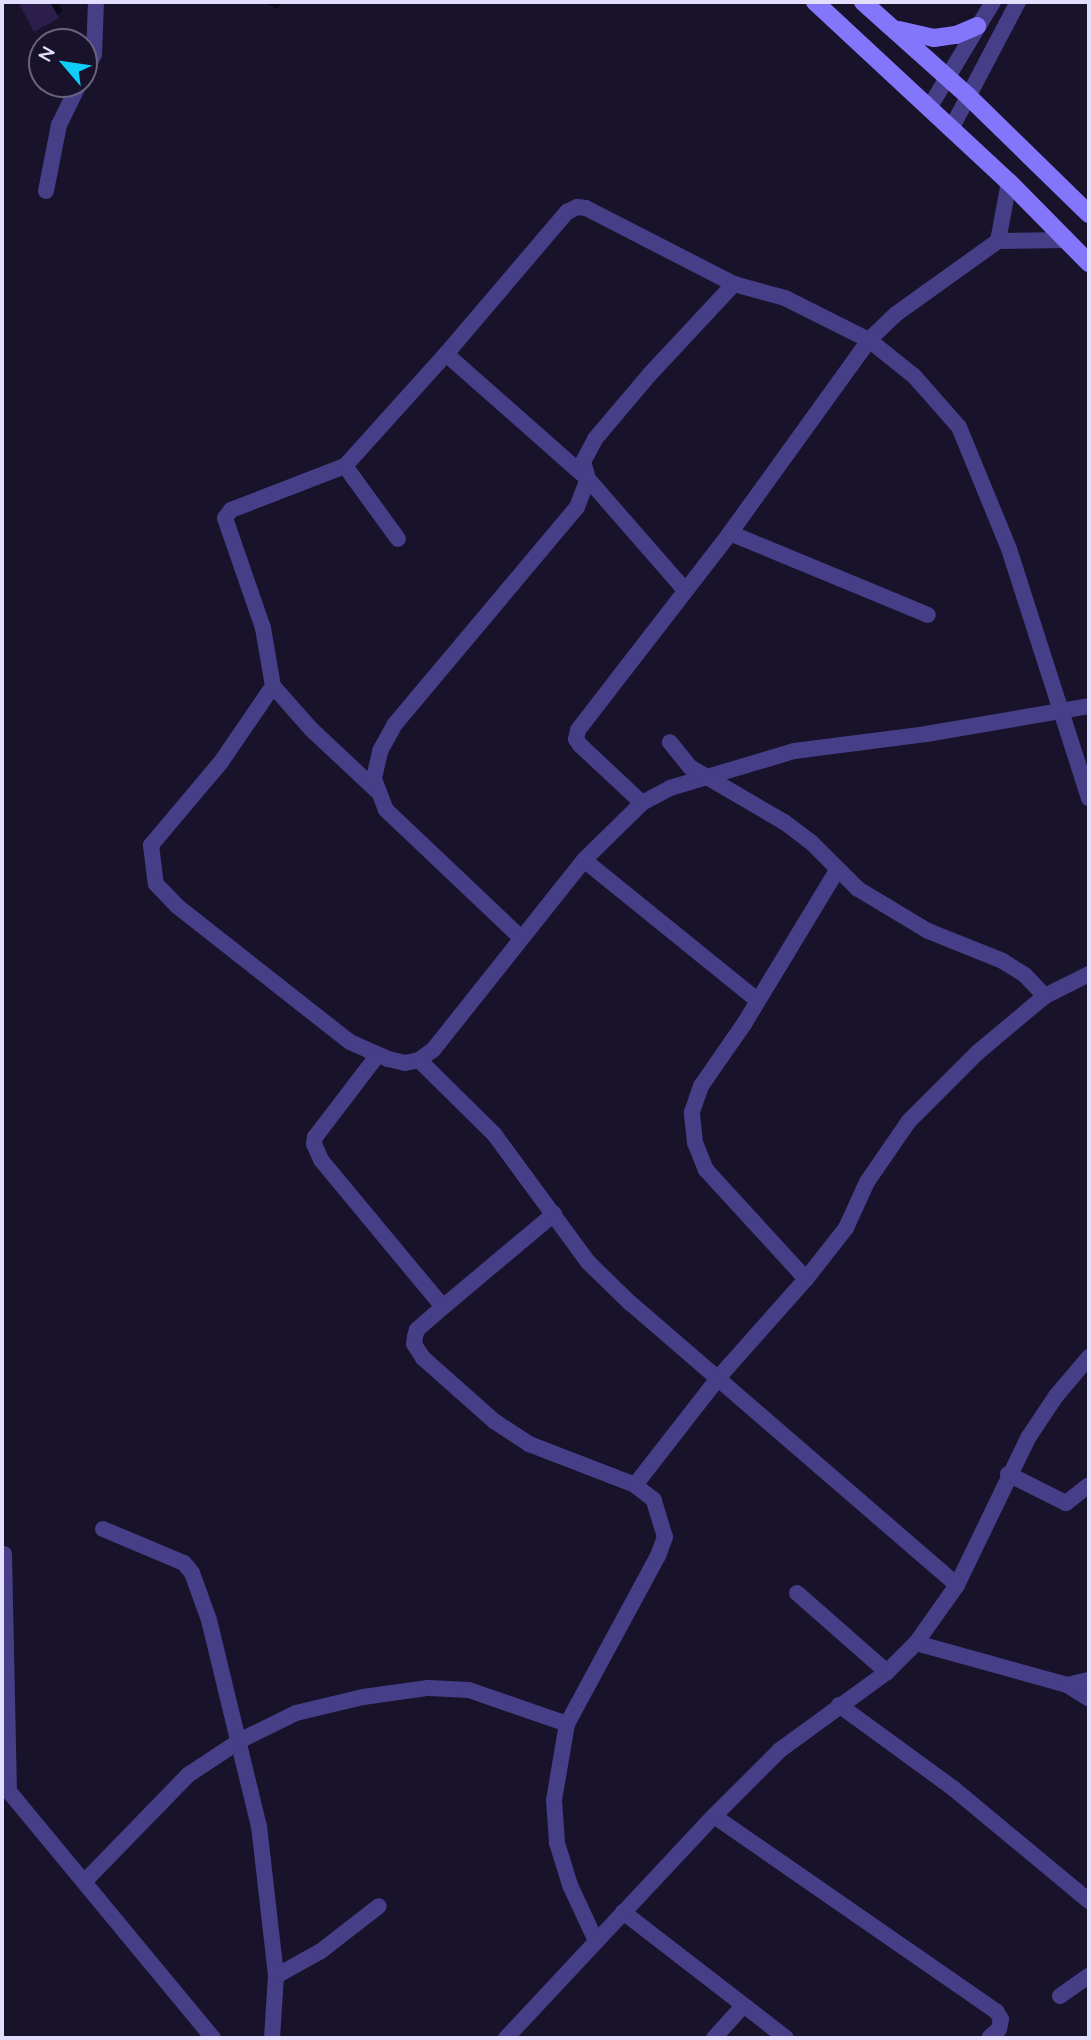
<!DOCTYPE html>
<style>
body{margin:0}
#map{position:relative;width:1091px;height:2040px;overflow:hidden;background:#18122b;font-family:Quicksand,sans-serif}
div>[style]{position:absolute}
.shadow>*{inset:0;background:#0007}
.building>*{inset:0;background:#2b1e4b}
.street>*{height:16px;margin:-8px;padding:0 8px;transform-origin:8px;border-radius:8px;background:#473e88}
.secondary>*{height:18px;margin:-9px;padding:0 9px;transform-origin:9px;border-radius:9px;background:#8476fb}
span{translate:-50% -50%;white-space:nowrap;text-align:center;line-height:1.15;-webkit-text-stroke:7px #18122b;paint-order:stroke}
.frame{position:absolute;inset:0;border:4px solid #e3ddfe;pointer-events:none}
.north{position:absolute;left:28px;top:28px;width:70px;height:70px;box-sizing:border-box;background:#18122b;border:2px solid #69637f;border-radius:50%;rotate:299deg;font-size:19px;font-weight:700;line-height:28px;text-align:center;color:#e3ddfe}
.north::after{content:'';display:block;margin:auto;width:24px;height:32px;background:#0ecff8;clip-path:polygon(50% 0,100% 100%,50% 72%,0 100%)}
</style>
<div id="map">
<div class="shadow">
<i style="clip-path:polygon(20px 2px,58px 2px,63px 11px,35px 29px)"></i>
<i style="clip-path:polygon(264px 2px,283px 2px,277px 9px)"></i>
</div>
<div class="building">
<i style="clip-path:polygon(18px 2px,50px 2px,59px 18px,34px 32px)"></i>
</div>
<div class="street">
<i style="left:84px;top:74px;width:22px;rotate:-63deg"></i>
<i style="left:94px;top:54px;width:52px;rotate:-87.8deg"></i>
<i style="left:929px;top:108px;width:124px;rotate:-58.9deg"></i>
<i style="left:951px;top:129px;width:144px;rotate:-62.2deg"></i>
<i style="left:46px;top:191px;width:67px;rotate:-78.9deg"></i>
<i style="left:59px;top:125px;width:46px;rotate:-64deg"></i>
<i style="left:998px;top:241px;width:60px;rotate:-79.4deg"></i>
<i style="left:446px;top:354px;width:187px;rotate:-49.6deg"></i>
<i style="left:567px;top:212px;width:11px;rotate:-27deg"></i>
<i style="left:577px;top:207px;width:9px;rotate:6deg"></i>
<i style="left:586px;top:208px;width:166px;rotate:27.2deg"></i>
<i style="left:345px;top:466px;width:90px;rotate:54deg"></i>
<i style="left:730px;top:533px;width:214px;rotate:22.5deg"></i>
<i style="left:273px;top:686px;width:92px;rotate:124.4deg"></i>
<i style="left:221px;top:762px;width:109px;rotate:130.1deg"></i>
<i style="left:151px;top:845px;width:39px;rotate:83deg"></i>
<i style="left:156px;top:884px;width:30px;rotate:46deg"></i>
<i style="left:177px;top:906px;width:220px;rotate:38.2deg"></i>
<i style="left:350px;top:1042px;width:42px;rotate:24.1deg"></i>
<i style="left:388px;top:1059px;width:17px;rotate:13deg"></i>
<i style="left:405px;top:1063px;width:14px;rotate:-12deg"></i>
<i style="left:376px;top:790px;width:89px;rotate:-136.8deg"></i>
<i style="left:311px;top:729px;width:57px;rotate:-131.5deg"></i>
<i style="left:273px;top:686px;width:59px;rotate:-99.8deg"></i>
<i style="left:263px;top:628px;width:116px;rotate:-109.1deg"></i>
<i style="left:225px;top:518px;width:10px;rotate:-53deg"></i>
<i style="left:231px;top:510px;width:122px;rotate:-21.1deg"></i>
<i style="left:345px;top:466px;width:151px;rotate:-48deg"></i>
<i style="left:446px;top:354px;width:189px;rotate:41.4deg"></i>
<i style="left:588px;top:479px;width:146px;rotate:48.9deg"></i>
<i style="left:642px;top:803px;width:85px;rotate:-136.9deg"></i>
<i style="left:580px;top:745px;width:7px;rotate:-124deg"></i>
<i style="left:576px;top:739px;width:9px;rotate:-77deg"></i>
<i style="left:578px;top:730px;width:249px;rotate:-52.3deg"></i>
<i style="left:730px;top:533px;width:238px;rotate:-54.2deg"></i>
<i style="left:869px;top:340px;width:37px;rotate:-44deg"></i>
<i style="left:896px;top:314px;width:125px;rotate:-35.6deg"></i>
<i style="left:998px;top:241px;width:69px;rotate:-0.8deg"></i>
<i style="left:584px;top:860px;width:223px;rotate:39deg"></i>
<i style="left:521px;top:938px;width:186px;rotate:-136.5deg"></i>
<i style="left:386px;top:810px;width:34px;rotate:-111deg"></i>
<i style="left:374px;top:778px;width:28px;rotate:-77deg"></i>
<i style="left:380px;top:751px;width:31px;rotate:-61deg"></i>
<i style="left:395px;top:724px;width:283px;rotate:-50deg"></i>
<i style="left:577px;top:507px;width:30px;rotate:-69deg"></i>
<i style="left:588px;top:479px;width:18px;rotate:-106deg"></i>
<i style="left:583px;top:462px;width:26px;rotate:-62deg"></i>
<i style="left:595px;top:439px;width:85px;rotate:-49.8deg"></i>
<i style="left:650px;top:374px;width:123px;rotate:-47deg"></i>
<i style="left:734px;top:284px;width:53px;rotate:15.4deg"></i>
<i style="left:785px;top:298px;width:94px;rotate:26.6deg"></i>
<i style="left:869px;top:340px;width:58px;rotate:38.7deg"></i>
<i style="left:914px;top:376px;width:68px;rotate:48.6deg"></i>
<i style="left:959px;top:427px;width:132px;rotate:67.7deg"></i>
<i style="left:1009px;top:549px;width:262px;rotate:72.2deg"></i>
<i style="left:1045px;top:996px;width:49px;rotate:-26.6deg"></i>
<i style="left:377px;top:1056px;width:102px;rotate:127.4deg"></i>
<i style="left:315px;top:1137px;width:7px;rotate:98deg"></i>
<i style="left:314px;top:1144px;width:17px;rotate:66deg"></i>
<i style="left:321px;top:1160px;width:191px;rotate:50.3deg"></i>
<i style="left:443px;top:1307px;width:145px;rotate:-40deg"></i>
<i style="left:806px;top:1279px;width:148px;rotate:-132.5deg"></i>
<i style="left:706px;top:1170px;width:29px;rotate:-112deg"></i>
<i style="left:695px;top:1143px;width:31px;rotate:-96deg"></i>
<i style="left:692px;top:1112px;width:28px;rotate:-71deg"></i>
<i style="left:701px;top:1086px;width:75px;rotate:-55.3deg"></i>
<i style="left:744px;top:1024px;width:181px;rotate:-58.8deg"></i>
<i style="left:443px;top:1307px;width:35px;rotate:139deg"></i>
<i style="left:417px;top:1330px;width:6px;rotate:108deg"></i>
<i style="left:415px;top:1336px;width:8px;rotate:97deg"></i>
<i style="left:414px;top:1344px;width:17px;rotate:57deg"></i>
<i style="left:423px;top:1358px;width:95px;rotate:41.6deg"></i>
<i style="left:494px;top:1421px;width:42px;rotate:33.3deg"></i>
<i style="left:529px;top:1444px;width:114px;rotate:21.1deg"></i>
<i style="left:1008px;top:1474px;width:65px;rotate:26.6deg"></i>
<i style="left:1066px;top:1503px;width:29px;rotate:-38deg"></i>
<i style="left:103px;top:1529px;width:88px;rotate:22.8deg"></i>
<i style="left:184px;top:1563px;width:13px;rotate:51deg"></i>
<i style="left:192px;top:1573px;width:50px;rotate:70.1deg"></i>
<i style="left:209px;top:1620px;width:212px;rotate:76.4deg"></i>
<i style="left:259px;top:1826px;width:151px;rotate:83.5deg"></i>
<i style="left:276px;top:1976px;width:62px;rotate:93.7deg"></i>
<i style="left:4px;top:1554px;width:238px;rotate:88.8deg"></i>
<i style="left:957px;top:1585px;width:430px;rotate:-139.2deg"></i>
<i style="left:631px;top:1304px;width:60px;rotate:-135.7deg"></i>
<i style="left:588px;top:1262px;width:159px;rotate:-126.3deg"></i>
<i style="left:494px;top:1134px;width:105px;rotate:-135.4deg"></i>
<i style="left:419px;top:1060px;width:17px;rotate:-36deg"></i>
<i style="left:433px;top:1050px;width:243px;rotate:-51.5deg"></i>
<i style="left:584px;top:860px;width:81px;rotate:-44.5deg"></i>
<i style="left:642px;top:803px;width:32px;rotate:-28deg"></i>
<i style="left:670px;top:788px;width:129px;rotate:-16.6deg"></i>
<i style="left:794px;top:751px;width:133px;rotate:-7.3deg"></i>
<i style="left:926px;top:734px;width:165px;rotate:-9.7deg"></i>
<i style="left:797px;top:1593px;width:120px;rotate:41.3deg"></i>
<i style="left:916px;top:1643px;width:157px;rotate:15.5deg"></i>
<i style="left:1067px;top:1685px;width:26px;rotate:32deg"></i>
<i style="left:1067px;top:1685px;width:23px;rotate:-13deg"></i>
<i style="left:839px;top:1705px;width:142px;rotate:36.1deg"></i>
<i style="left:954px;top:1789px;width:175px;rotate:39.7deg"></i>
<i style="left:2px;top:1783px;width:331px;rotate:50.4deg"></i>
<i style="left:714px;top:1816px;width:343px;rotate:34.7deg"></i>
<i style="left:996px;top:2011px;width:9px;rotate:58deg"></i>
<i style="left:1001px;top:2019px;width:10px;rotate:101deg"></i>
<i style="left:999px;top:2029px;width:13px;rotate:138deg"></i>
<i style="left:85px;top:1881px;width:148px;rotate:-45.8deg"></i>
<i style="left:188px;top:1775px;width:64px;rotate:-33.4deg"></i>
<i style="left:241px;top:1740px;width:61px;rotate:-26.1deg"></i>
<i style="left:296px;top:1713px;width:69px;rotate:-13.4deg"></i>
<i style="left:363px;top:1697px;width:66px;rotate:-7.9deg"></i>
<i style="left:428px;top:1688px;width:41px;rotate:2.8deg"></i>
<i style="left:469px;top:1690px;width:104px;rotate:19.1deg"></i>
<i style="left:623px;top:1912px;width:206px;rotate:37.7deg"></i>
<i style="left:596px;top:1941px;width:62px;rotate:-114.9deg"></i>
<i style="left:570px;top:1885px;width:44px;rotate:-107.2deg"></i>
<i style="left:557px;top:1843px;width:43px;rotate:-94deg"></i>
<i style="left:554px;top:1800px;width:77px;rotate:-80.3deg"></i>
<i style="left:567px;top:1724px;width:191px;rotate:-61.6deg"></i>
<i style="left:658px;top:1556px;width:20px;rotate:-70deg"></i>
<i style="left:665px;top:1537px;width:39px;rotate:-107deg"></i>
<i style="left:654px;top:1500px;width:24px;rotate:-142deg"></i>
<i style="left:635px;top:1485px;width:137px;rotate:-52.1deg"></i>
<i style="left:719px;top:1377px;width:131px;rotate:-48.4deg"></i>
<i style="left:806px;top:1279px;width:65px;rotate:-51.9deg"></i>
<i style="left:846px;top:1228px;width:51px;rotate:-65.5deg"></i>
<i style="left:867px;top:1182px;width:74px;rotate:-55.5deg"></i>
<i style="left:909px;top:1121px;width:96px;rotate:-45deg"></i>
<i style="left:977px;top:1053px;width:89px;rotate:-40deg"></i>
<i style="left:1045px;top:996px;width:29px;rotate:-134deg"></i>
<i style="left:1025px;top:975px;width:26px;rotate:-148deg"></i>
<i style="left:1003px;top:961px;width:81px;rotate:-158.2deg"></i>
<i style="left:928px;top:931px;width:82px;rotate:-149deg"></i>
<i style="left:858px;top:889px;width:65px;rotate:-135deg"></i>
<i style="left:812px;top:843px;width:35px;rotate:-143deg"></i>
<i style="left:784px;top:822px;width:109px;rotate:-149.7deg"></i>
<i style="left:690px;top:767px;width:32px;rotate:-129deg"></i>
<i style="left:276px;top:1976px;width:51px;rotate:-29.1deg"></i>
<i style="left:321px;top:1951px;width:73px;rotate:-37.8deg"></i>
<i style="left:1060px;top:1996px;width:35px;rotate:-35deg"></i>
<i style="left:506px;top:2038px;width:304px;rotate:-46.9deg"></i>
<i style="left:714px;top:1816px;width:93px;rotate:-45deg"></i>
<i style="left:780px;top:1750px;width:132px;rotate:-36.1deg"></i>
<i style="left:887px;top:1672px;width:41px;rotate:-45deg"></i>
<i style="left:916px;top:1643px;width:71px;rotate:-54.7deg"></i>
<i style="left:957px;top:1585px;width:163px;rotate:-64.2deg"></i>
<i style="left:1028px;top:1438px;width:50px;rotate:-56.3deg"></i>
<i style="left:1056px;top:1396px;width:51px;rotate:-49.8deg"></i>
<i style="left:714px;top:2038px;width:43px;rotate:-47.8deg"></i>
</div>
<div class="secondary">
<i style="left:815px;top:2px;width:265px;rotate:42.9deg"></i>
<i style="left:1009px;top:182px;width:114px;rotate:45.4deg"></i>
<i style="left:863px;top:2px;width:141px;rotate:41.8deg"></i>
<i style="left:968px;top:96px;width:169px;rotate:44.3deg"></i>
<i style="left:899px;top:30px;width:36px;rotate:13deg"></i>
<i style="left:934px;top:38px;width:22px;rotate:-8deg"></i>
<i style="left:956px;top:35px;width:23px;rotate:-23deg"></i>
</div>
<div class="frame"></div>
<div class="north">N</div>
</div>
